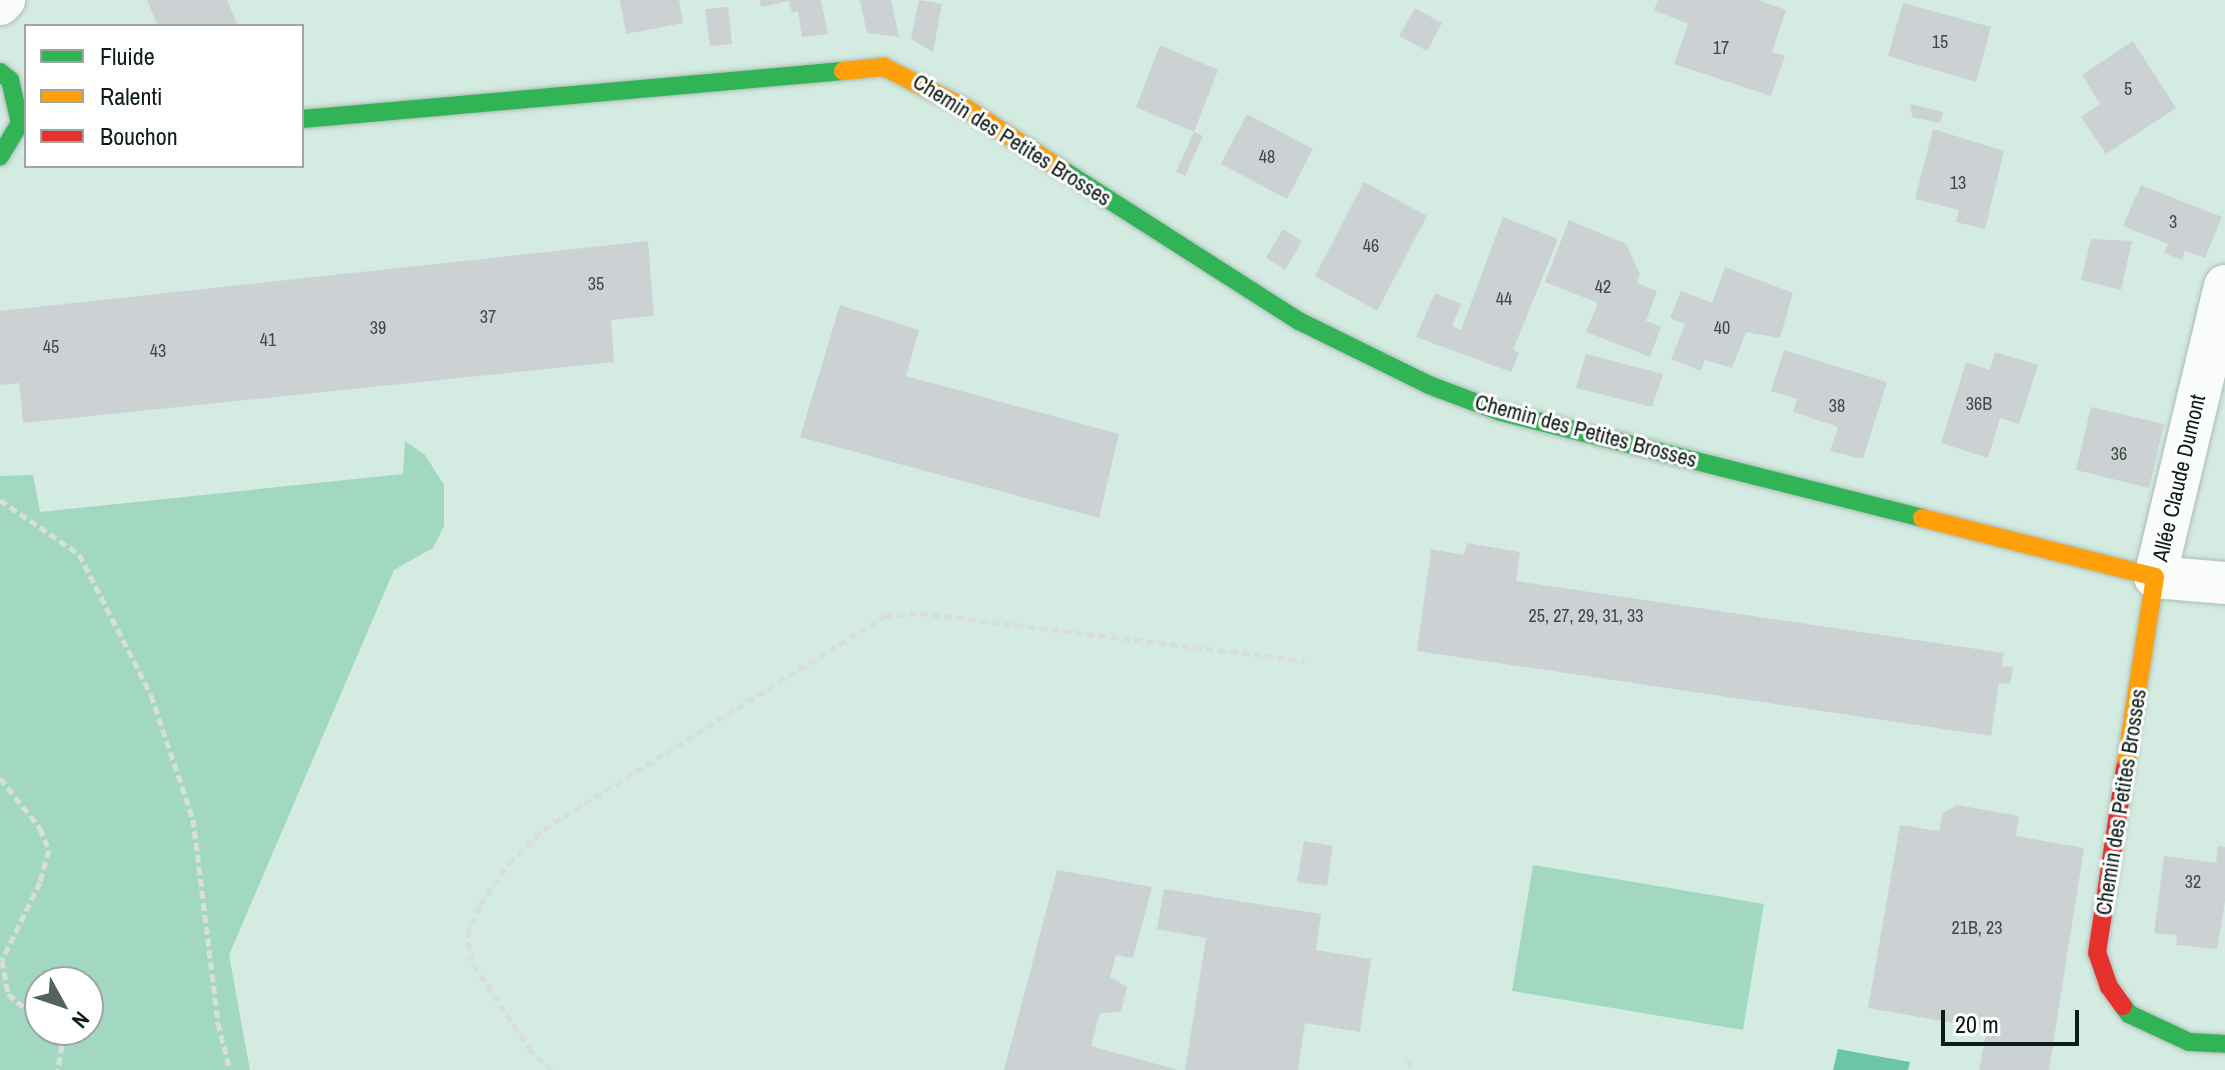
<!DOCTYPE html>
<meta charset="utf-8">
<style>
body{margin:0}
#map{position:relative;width:2225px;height:1070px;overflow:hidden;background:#d4ebe1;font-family:"Archivo Narrow",sans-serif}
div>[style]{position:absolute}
.green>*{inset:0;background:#a2d8c2}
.water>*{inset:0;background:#6dc5a7}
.building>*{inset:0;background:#ccd2d3}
.path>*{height:5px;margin-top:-2.5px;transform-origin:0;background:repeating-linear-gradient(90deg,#d7dedb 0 8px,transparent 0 12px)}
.roads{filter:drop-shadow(0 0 2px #aabcb4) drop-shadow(0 0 2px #aabcb4)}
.street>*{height:42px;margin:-21px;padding:0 21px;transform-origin:21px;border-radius:21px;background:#f9fcfa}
.fast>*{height:18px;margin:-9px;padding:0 9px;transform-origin:9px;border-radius:9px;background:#30b455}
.slow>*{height:18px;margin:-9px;padding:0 9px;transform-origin:9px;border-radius:9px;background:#ff9f0a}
.jam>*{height:18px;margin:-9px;padding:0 9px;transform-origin:9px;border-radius:9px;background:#e5322d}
span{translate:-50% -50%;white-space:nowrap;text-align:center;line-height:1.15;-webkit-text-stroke:6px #fff;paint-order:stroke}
.number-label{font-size:18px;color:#3d4a45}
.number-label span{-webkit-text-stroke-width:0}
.street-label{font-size:22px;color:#0d1c16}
.legend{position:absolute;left:24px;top:24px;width:280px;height:144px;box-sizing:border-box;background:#fff;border:2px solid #9ea4a2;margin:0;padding:10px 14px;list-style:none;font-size:24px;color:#0d1c16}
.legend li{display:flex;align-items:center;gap:16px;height:40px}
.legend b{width:40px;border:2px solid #9ea4a2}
.north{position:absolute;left:24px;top:966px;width:80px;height:80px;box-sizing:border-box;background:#fff;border:2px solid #9ea4a2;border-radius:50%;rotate:130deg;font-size:22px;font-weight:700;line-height:32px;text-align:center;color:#0d1c16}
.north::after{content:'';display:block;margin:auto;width:28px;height:36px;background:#53645d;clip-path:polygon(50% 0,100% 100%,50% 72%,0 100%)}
.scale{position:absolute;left:1941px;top:1010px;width:138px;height:36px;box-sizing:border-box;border:4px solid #0d1c16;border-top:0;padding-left:10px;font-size:24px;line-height:28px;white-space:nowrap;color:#0d1c16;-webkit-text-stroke:6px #fff;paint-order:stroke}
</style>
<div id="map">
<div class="green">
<i style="clip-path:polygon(evenodd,405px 441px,425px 455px,444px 485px,444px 526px,433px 548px,394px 570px,229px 955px,250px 1070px,0 1070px,0 476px,33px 475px,40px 512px,403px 474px,405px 441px,88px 982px,88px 1030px,40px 1030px,40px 982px,88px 982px)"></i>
<i style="clip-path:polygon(1533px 865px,1764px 904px,1743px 1030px,1512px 991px)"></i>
</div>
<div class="water">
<i style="clip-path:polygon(1838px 1049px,1910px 1062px,1908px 1070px,1833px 1070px)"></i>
</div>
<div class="building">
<i style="clip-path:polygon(147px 0,227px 0,238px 26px,158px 26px)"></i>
<i style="clip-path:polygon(620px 0,679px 0,683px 23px,626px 34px)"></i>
<i style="clip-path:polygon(760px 0,821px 0,828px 34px,802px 37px,798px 11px,792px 12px,789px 1px,761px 7px)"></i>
<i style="clip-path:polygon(860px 0,891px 0,899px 37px,867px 33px)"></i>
<i style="clip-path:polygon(919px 0,942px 4px,933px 52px,911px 39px)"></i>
<i style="clip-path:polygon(1658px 0,1758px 0,1786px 10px,1772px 52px,1785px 56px,1771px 96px,1674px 64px,1688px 24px,1654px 10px)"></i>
<i style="clip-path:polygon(1903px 3px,1991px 27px,1976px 82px,1888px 56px)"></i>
<i style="clip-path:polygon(728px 7px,732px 44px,710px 46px,705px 9px)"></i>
<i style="clip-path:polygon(1415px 8px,1442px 23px,1427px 51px,1399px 36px)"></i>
<i style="clip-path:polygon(2133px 41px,2176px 108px,2106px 154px,2081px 117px,2100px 104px,2082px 75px)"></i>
<i style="clip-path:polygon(1160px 45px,1218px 70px,1194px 132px,1203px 136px,1185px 176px,1176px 172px,1194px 132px,1136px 107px)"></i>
<i style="clip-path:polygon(1910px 104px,1943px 112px,1940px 123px,1912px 117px)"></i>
<i style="clip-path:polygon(1247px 114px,1313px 149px,1287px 199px,1221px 164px)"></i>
<i style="clip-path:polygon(1933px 129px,2004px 151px,1985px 229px,1956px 222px,1959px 210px,1915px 199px)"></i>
<i style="clip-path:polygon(1364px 182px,1427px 216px,1377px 311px,1315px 276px)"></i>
<i style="clip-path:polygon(2141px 185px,2222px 217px,2205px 258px,2185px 251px,2182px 260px,2164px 253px,2168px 244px,2123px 226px)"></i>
<i style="clip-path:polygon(1503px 217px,1558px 239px,1513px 350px,1519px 353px,1511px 372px,1416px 337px,1435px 293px,1461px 304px,1452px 326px,1461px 330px)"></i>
<i style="clip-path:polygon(1569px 220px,1626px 244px,1640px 274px,1637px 283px,1657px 291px,1646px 321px,1661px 327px,1650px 357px,1586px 332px,1598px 303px,1545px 282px)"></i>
<i style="clip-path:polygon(1283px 229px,1302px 241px,1285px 270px,1266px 258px)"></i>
<i style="clip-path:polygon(2091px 239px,2132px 241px,2121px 290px,2081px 280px)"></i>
<i style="clip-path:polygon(648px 241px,654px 316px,611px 320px,614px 362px,23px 423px,19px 383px,0 385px,0 311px)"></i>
<i style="clip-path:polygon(1725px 267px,1793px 293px,1780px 338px,1746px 332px,1732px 368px,1705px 360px,1701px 371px,1671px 359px,1685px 324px,1670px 318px,1681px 291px,1712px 303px)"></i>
<i style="clip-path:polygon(840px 305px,919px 330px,906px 376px,1119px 434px,1099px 518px,800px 437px)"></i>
<i style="clip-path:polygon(1784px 350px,1887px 382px,1863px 459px,1830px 451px,1838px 427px,1793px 412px,1797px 399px,1771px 391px)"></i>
<i style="clip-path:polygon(1995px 352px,2038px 365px,2019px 424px,2000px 418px,1988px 458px,1941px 443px,1966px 362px,1990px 370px)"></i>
<i style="clip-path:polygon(1586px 354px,1663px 374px,1652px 407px,1576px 388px)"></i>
<i style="clip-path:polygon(2091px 407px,2164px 424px,2149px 488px,2076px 470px)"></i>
<i style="clip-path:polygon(1467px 543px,1520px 552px,1516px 581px,2004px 653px,2002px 666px,2013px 667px,2010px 684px,1999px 683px,1991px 736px,1417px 651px,1431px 549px,1464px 555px)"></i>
<i style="clip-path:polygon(1957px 805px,2019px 816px,2016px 836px,2084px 848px,2049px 1070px,1979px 1070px,1987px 1029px,1868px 1008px,1900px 825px,1939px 831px,1943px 813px)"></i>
<i style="clip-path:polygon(1304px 841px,1333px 846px,1327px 886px,1297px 882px)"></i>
<i style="clip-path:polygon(2218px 846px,2225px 847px,2225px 901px,2217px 949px,2176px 945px,2177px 935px,2154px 933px,2164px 856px,2216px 863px)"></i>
<i style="clip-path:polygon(1057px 870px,1152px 887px,1133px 958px,1116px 955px,1110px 977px,1127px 987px,1121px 1012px,1100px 1013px,1091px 1046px,1178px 1070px,1004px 1070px)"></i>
<i style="clip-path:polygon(1164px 889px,1321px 914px,1316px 950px,1371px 959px,1360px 1032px,1305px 1023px,1298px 1070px,1185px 1070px,1206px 938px,1157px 929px)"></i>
</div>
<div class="path">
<i style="left:0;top:500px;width:96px;rotate:34.4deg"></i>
<i style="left:79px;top:554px;width:158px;rotate:62.9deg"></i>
<i style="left:151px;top:695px;width:131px;rotate:71.3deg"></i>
<i style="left:193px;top:819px;width:206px;rotate:83deg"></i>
<i style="left:218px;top:1023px;width:49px;rotate:75.7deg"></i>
<i style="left:0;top:778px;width:64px;rotate:51.3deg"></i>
<i style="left:40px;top:828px;width:24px;rotate:68deg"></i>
<i style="left:49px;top:850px;width:33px;rotate:106deg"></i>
<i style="left:40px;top:882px;width:87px;rotate:116deg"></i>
<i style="left:2px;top:960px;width:35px;rotate:80deg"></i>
<i style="left:8px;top:994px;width:42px;rotate:40.2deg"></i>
<i style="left:52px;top:1030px;width:18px;rotate:56deg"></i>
<i style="left:62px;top:1045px;width:25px;rotate:99deg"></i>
<i style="left:1408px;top:1059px;width:12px;rotate:66deg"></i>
<i style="left:552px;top:1070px;width:28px;rotate:-138deg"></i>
<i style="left:531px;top:1051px;width:108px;rotate:-123.7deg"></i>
<i style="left:471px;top:961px;width:26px;rotate:-97deg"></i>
<i style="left:468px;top:935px;width:32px;rotate:-68deg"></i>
<i style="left:480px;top:905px;width:51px;rotate:-55.4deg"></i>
<i style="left:509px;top:863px;width:49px;rotate:-44.2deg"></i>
<i style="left:544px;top:829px;width:402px;rotate:-32deg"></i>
<i style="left:885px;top:616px;width:35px;rotate:-5deg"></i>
<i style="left:920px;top:613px;width:388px;rotate:7.1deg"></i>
</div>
<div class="roads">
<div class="street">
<i style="left:0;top:4px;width:6px;rotate:-45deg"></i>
<i style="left:2225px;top:286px;width:299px;rotate:103.5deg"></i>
<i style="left:2155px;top:577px;width:70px;rotate:4.9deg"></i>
</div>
<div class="fast">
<i style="left:0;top:72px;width:13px;rotate:39deg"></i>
<i style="left:10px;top:80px;width:44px;rotate:76.9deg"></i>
<i style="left:20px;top:123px;width:39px;rotate:121deg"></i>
<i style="left:302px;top:119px;width:543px;rotate:-5.07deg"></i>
<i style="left:1061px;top:169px;width:282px;rotate:32.6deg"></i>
<i style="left:1299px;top:321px;width:145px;rotate:26.2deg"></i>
<i style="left:1429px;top:385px;width:77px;rotate:20.6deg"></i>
<i style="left:1501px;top:412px;width:434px;rotate:14.1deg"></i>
<i style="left:2123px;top:1006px;width:10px;rotate:53deg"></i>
<i style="left:2129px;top:1014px;width:66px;rotate:25deg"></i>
<i style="left:2189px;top:1042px;width:36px;rotate:3deg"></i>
</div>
<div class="slow">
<i style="left:843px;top:71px;width:41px;rotate:-5.6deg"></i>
<i style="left:884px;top:67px;width:93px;rotate:26.8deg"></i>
<i style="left:967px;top:109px;width:112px;rotate:32.6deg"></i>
<i style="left:1922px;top:518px;width:240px;rotate:14.2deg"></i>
<i style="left:2155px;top:577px;width:193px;rotate:98.9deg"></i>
</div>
<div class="jam">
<i style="left:2123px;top:1006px;width:24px;rotate:-126deg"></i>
<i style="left:2109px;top:987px;width:36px;rotate:-109deg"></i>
<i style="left:2097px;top:953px;width:187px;rotate:-81.4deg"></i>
</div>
</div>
<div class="number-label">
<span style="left:1940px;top:42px">15</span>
<span style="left:1721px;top:48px">17</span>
<span style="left:2128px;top:89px">5</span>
<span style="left:1267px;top:157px">48</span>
<span style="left:1958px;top:183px">13</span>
<span style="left:2173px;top:222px">3</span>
<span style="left:1371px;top:246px">46</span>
<span style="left:596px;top:284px">35</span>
<span style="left:1603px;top:287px">42</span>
<span style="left:1504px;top:299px">44</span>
<span style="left:488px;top:317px">37</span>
<span style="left:378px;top:328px">39</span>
<span style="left:1722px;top:328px">40</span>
<span style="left:268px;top:340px">41</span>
<span style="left:51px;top:347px">45</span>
<span style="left:158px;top:351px">43</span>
<span style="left:1979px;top:404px">36B</span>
<span style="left:1837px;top:406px">38</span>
<span style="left:2119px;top:454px">36</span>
<span style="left:1586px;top:616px">25, 27, 29, 31, 33</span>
<span style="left:2193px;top:882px">32</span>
<span style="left:1977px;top:928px">21B, 23</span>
</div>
<div class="street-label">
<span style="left:1012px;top:140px;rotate:32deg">Chemin des Petites Brosses</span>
<span style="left:1586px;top:431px;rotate:15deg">Chemin des Petites Brosses</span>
<span style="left:2179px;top:478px;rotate:-77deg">Allée Claude Dumont</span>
<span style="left:2121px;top:802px;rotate:-81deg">Chemin des Petites Brosses</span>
</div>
<ul class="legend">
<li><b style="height:10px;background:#30b455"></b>Fluide</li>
<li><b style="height:10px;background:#ff9f0a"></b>Ralenti</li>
<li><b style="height:10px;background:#e5322d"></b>Bouchon</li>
</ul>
<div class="north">N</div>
<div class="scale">20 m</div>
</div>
